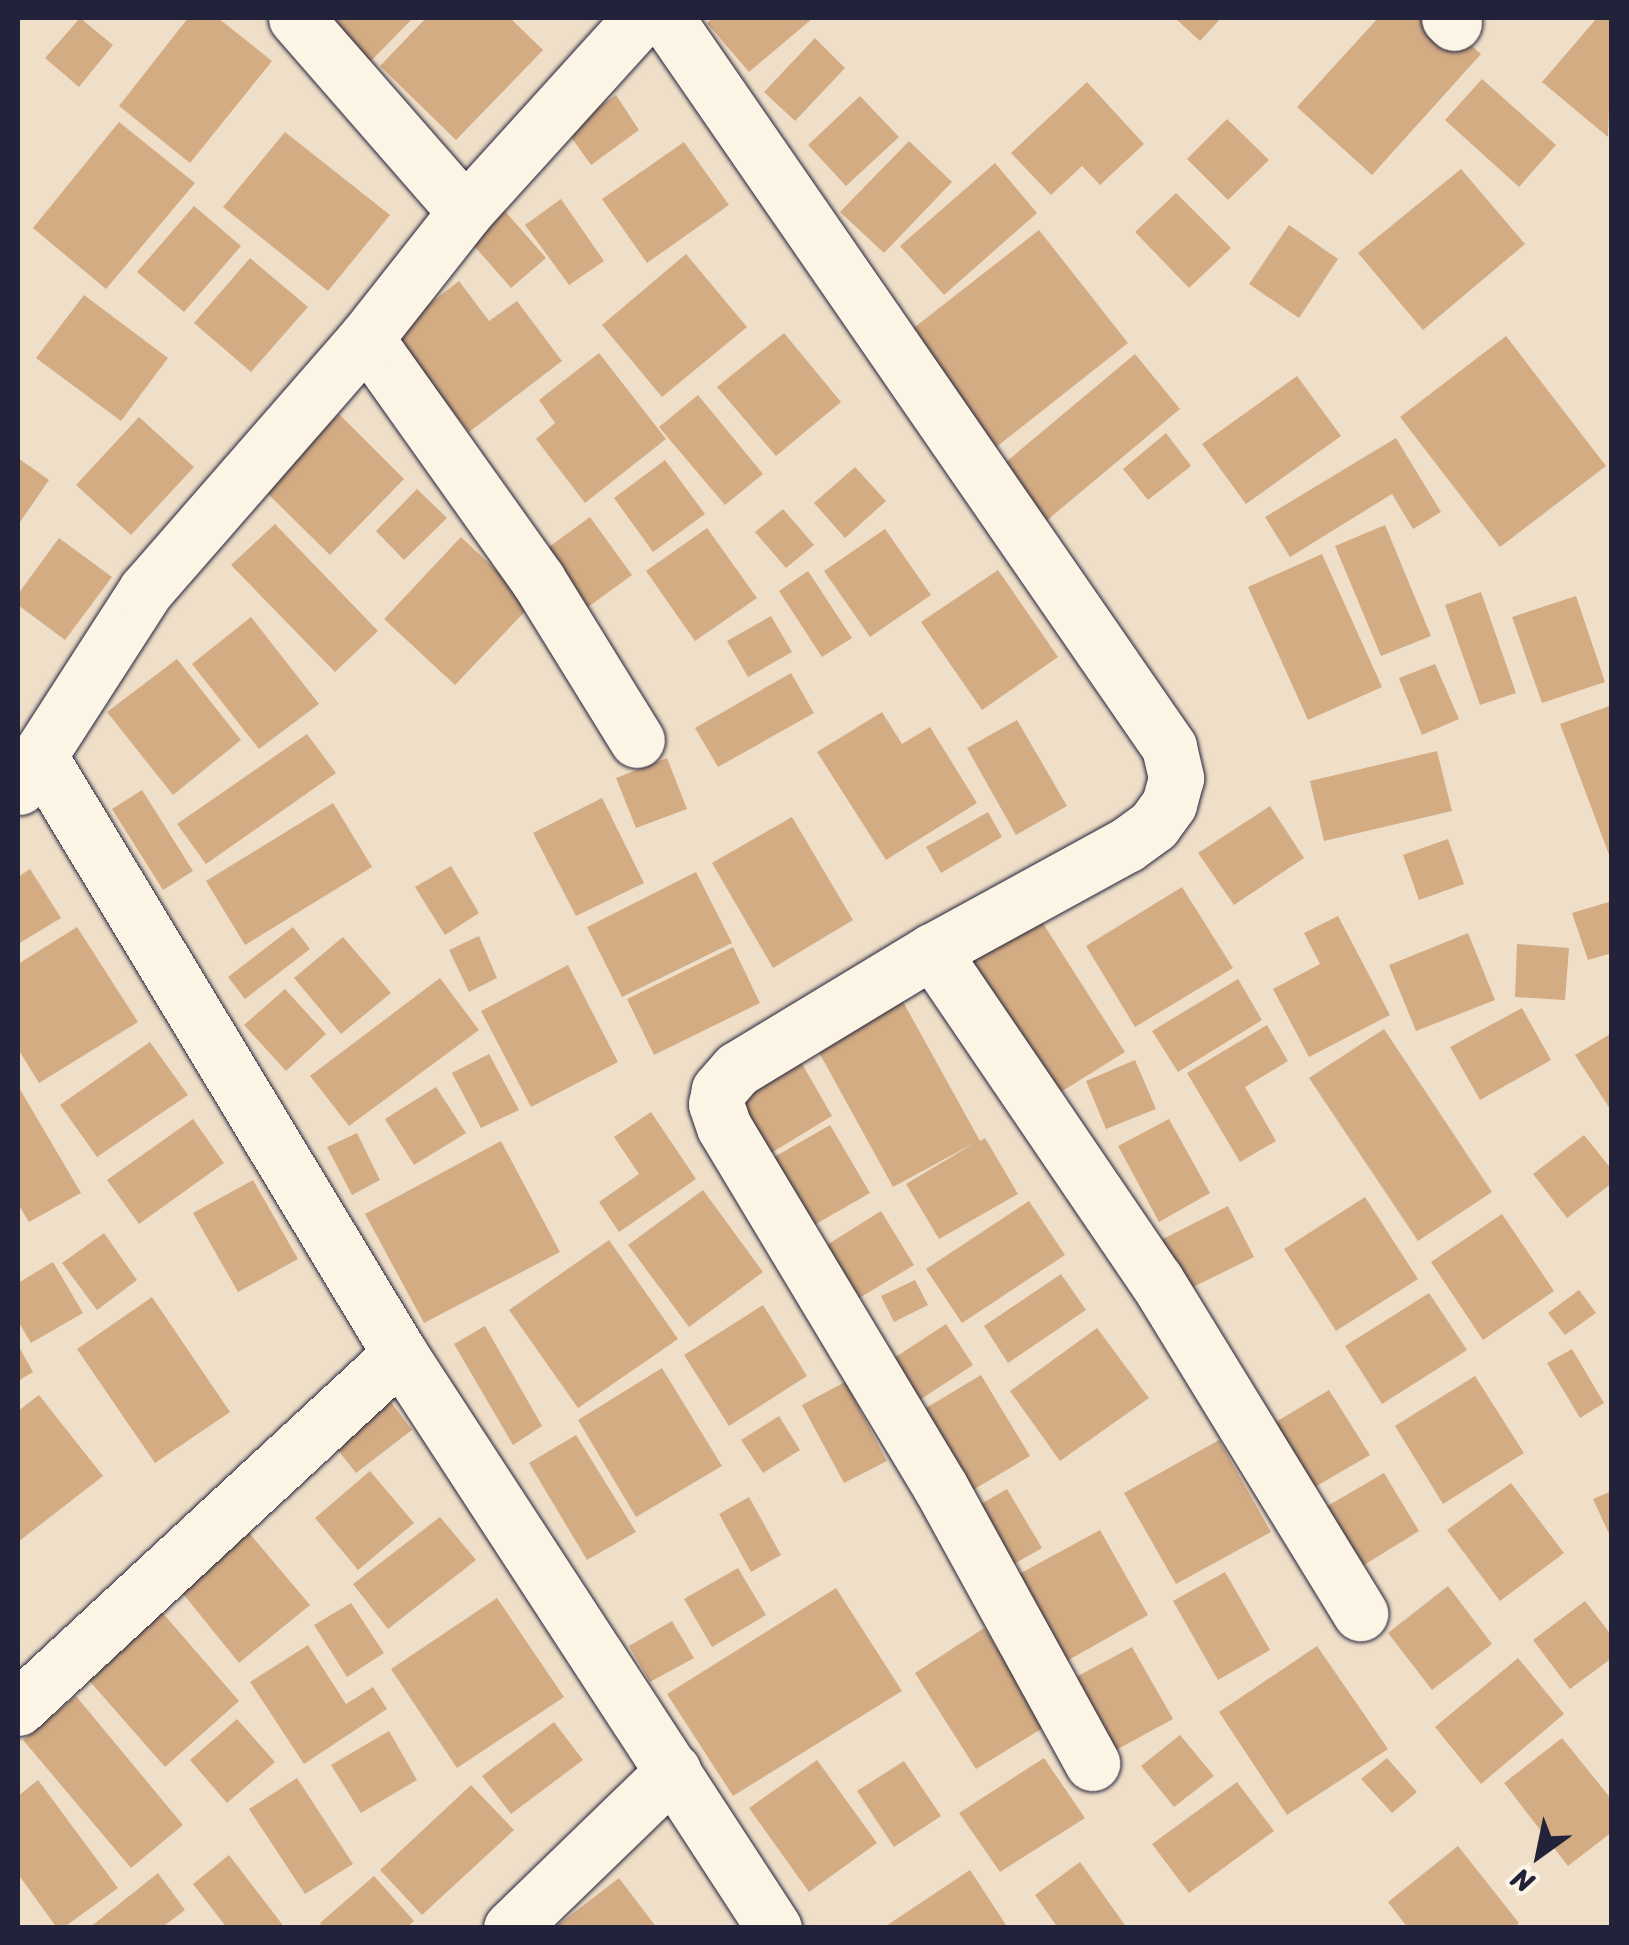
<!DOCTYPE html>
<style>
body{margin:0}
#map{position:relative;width:1629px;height:1945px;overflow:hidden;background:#f0dfc8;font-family:Sriracha,sans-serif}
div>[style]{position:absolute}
.building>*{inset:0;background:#d3ac84}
.roads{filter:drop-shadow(0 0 2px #22223b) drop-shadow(0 0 2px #22223b)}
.street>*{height:55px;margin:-27.5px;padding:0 27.5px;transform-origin:27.5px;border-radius:27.5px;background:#fcf5e5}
span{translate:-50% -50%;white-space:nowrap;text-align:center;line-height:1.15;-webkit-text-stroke:8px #fcf5e5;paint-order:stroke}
.frame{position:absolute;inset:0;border:20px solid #22223b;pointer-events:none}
.north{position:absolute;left:1489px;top:1805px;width:100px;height:100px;-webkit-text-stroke:8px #fcf5e5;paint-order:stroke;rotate:213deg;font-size:28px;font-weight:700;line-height:40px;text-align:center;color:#22223b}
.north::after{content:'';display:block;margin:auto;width:35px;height:45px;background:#22223b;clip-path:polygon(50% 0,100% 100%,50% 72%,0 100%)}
</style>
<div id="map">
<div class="building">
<i style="clip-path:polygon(80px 18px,113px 45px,79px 87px,45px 58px)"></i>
<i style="clip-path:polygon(188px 18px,218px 18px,272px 61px,190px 163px,119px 106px)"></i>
<i style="clip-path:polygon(322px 18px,413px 18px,370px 62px)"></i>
<i style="clip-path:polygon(426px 18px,510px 18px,543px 50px,456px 140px,380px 66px)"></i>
<i style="clip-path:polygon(713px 18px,813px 18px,749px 72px,707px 23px)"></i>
<i style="clip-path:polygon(1175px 18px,1221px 18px,1200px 41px)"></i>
<i style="clip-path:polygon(1378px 18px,1440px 18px,1481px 54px,1372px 175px,1297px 107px)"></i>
<i style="clip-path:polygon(1597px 18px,1612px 18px,1608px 137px,1542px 82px)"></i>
<i style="clip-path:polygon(815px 38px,845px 68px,795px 121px,764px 92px)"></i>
<i style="clip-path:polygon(1482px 79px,1556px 145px,1519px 187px,1445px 120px)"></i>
<i style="clip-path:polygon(1087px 82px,1144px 144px,1100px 185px,1082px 166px,1051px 195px,1011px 153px)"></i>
<i style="clip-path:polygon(616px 95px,639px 130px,591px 165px,566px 130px)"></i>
<i style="clip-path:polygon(860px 96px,899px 137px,846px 186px,808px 145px)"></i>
<i style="clip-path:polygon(1227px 119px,1269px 160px,1228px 200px,1187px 159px)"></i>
<i style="clip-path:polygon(119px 122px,195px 183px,106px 289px,33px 228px)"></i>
<i style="clip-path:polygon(285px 132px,390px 215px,328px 291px,223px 207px)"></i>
<i style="clip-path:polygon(909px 141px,952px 182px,884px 253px,840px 212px)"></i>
<i style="clip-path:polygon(684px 142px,729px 205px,647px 263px,602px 199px)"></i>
<i style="clip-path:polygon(995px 163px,1037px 213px,944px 295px,900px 246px)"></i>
<i style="clip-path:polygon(1461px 169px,1525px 244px,1423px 330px,1358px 253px)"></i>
<i style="clip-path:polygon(1176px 193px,1231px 248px,1189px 288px,1135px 232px)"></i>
<i style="clip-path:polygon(561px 199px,604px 261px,569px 285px,525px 225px)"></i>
<i style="clip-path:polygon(497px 202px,546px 258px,511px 288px,463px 233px)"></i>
<i style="clip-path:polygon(194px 206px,241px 246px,184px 312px,137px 272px)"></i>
<i style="clip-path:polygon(1289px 225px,1338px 259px,1299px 318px,1249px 284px)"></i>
<i style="clip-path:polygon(1039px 230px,1128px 343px,995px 448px,906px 334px)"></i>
<i style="clip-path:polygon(686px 254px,747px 327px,662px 397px,602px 325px)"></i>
<i style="clip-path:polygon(250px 258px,308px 307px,251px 372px,194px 323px)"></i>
<i style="clip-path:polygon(459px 281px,489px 321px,517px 301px,562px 361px,469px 432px,392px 333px)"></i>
<i style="clip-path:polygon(84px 295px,168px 358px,121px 421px,36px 358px)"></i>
<i style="clip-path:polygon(784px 333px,841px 402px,776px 456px,717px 387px)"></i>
<i style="clip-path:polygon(1506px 336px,1606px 466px,1500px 547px,1400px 417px)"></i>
<i style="clip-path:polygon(599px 353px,666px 439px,585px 503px,536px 439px,555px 423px,539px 400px)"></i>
<i style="clip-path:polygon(1135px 354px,1180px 409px,1045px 522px,1000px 467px)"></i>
<i style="clip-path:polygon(1297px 376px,1341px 436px,1246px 504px,1202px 444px)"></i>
<i style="clip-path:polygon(698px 395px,763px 474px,725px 505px,659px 427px)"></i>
<i style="clip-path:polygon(339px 414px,404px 479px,330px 555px,264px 490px)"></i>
<i style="clip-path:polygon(139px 417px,194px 467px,131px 535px,76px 485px)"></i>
<i style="clip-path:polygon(1166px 433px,1191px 466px,1148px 500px,1123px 469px)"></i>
<i style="clip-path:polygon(1396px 438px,1441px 512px,1413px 529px,1392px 494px,1290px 557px,1265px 517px)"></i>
<i style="clip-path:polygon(18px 458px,49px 480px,18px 525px)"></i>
<i style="clip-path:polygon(665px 460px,705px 514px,653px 552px,614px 498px)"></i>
<i style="clip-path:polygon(855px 467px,886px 501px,845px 538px,814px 503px)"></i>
<i style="clip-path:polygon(417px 489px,447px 518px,404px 560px,376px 531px)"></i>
<i style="clip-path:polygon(783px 509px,814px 545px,786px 568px,755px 532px)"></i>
<i style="clip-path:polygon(590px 517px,632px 575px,584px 610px,542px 552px)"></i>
<i style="clip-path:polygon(275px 524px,378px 631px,335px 672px,231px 565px)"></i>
<i style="clip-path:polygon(1385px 525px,1431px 636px,1381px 656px,1335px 546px)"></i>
<i style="clip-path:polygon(707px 528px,757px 598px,695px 641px,646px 571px)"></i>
<i style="clip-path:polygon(885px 529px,931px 595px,870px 637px,824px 571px)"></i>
<i style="clip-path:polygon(461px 537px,532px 604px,455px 685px,384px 619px)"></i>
<i style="clip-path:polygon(59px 538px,112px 577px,65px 640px,18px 605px,18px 594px)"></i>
<i style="clip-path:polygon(1322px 554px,1382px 687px,1308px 720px,1248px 587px)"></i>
<i style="clip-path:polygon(998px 570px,1058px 657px,982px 710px,921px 622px)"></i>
<i style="clip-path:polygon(808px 571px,852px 638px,822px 657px,779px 591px)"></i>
<i style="clip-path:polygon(1481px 592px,1516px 693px,1480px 705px,1445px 605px)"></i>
<i style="clip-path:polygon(1576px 596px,1605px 682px,1542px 703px,1512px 617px)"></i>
<i style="clip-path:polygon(771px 616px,792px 652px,748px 677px,727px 641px)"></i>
<i style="clip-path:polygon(251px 617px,319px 704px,259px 749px,192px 664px)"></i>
<i style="clip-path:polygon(177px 659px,241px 740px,173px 795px,107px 712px)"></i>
<i style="clip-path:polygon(1435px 664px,1459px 719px,1422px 735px,1399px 678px)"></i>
<i style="clip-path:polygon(791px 673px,814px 713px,718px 767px,695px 728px)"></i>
<i style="clip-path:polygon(1612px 705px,1612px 860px,1611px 860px,1560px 724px)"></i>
<i style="clip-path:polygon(882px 712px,902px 744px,930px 727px,977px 803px,886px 860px,817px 752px)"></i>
<i style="clip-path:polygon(1017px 720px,1067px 806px,1016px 835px,967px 748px)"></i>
<i style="clip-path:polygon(307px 734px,336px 773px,206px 864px,177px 824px)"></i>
<i style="clip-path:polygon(1437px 751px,1452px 811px,1324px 841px,1310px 781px)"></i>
<i style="clip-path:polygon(667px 758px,687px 809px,636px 828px,616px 778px)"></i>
<i style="clip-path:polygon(142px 790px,193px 871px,163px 890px,112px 809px)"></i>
<i style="clip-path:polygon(602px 798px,644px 883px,576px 916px,533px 833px)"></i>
<i style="clip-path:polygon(333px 803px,372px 867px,245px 945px,206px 881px)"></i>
<i style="clip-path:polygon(1270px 806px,1304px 858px,1234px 905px,1198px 853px)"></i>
<i style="clip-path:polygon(988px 812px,1002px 837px,941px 873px,926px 847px)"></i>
<i style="clip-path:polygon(792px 817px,853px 920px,773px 968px,712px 863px)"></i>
<i style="clip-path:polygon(1448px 839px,1464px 884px,1419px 900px,1403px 855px)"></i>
<i style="clip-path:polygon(451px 866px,479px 913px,445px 935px,415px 887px)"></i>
<i style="clip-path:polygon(30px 869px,61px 918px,18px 944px,18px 877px)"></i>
<i style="clip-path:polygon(696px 872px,732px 943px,622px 997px,587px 927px)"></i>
<i style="clip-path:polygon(1182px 887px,1233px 968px,1135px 1027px,1086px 946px)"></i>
<i style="clip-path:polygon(1612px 901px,1612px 953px,1588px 960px,1572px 913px)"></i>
<i style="clip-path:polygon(1037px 914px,1125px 1052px,1056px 1095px,968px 957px)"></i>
<i style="clip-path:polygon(1338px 916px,1390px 1015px,1309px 1057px,1273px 989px,1320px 964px,1304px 933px)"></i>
<i style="clip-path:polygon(77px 927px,138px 1022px,39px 1083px,18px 1049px,18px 964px)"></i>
<i style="clip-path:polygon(293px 927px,310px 949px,245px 999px,228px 977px)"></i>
<i style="clip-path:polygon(1468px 933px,1495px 1000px,1416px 1031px,1389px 965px)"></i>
<i style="clip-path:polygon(479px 936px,497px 978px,469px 992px,449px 950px)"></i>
<i style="clip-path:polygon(343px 937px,391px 993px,341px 1034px,294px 978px)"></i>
<i style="clip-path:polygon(1517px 944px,1569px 948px,1565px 1000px,1515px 997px)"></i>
<i style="clip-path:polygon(733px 947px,760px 1003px,654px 1055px,627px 999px)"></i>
<i style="clip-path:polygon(568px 965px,618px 1062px,531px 1107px,481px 1011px)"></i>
<i style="clip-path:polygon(440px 978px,479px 1030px,349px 1126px,310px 1076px)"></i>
<i style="clip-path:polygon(1238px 979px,1262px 1020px,1178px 1072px,1152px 1031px)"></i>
<i style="clip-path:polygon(285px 989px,326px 1034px,286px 1071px,244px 1025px)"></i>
<i style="clip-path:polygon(896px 989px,980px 1141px,985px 1138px,1018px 1194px,939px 1239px,906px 1184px,976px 1142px,893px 1187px,810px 1036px)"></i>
<i style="clip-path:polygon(1522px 1008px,1551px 1060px,1480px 1100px,1450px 1047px)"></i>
<i style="clip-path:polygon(1267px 1025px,1288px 1061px,1245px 1087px,1276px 1141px,1240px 1162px,1187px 1073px)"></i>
<i style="clip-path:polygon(1384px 1029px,1492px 1192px,1418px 1241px,1309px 1078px)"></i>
<i style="clip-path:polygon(1612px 1033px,1612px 1112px,1575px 1055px)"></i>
<i style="clip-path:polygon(150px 1042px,188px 1095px,97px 1157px,60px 1105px)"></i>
<i style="clip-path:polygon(793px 1048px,832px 1116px,771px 1153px,731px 1084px)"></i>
<i style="clip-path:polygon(489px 1054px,519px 1110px,481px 1128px,452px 1073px)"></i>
<i style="clip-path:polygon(1135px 1060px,1156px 1109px,1106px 1129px,1086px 1081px)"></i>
<i style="clip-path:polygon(18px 1086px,81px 1193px,29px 1222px,18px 1204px)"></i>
<i style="clip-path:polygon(436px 1087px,466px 1133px,414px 1165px,385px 1119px)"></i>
<i style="clip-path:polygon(651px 1112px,696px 1179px,619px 1232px,599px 1202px,639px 1174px,614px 1137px)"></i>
<i style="clip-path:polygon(193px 1119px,224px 1163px,139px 1224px,107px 1180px)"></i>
<i style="clip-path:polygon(1169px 1119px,1210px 1193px,1159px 1222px,1118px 1146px)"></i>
<i style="clip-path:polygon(830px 1125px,870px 1193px,802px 1232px,762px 1164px)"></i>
<i style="clip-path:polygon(357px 1133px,380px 1180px,352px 1195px,327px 1147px)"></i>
<i style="clip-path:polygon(1584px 1135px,1612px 1170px,1612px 1183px,1567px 1218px,1533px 1174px)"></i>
<i style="clip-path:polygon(501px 1141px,560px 1252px,424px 1323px,365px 1214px)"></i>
<i style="clip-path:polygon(253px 1180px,298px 1259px,238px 1292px,193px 1213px)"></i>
<i style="clip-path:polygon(703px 1190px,763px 1272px,689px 1327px,628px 1245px)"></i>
<i style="clip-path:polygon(1365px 1197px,1418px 1279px,1336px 1331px,1284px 1249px)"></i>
<i style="clip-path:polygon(1029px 1201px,1065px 1255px,962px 1323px,926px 1269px)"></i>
<i style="clip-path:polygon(1228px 1206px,1254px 1257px,1185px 1291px,1159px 1241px)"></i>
<i style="clip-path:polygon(881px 1211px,914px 1265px,856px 1300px,822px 1248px)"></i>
<i style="clip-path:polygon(1502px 1214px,1554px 1291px,1483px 1340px,1431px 1262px)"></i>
<i style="clip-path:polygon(104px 1233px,137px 1280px,97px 1310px,62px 1263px)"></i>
<i style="clip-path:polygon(609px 1240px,678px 1339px,578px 1408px,509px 1310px)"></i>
<i style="clip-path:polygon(53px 1262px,83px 1313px,31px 1343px,18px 1321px,18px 1283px)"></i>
<i style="clip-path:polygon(1061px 1274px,1086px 1310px,1008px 1363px,984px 1326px)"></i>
<i style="clip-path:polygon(915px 1280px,928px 1305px,894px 1322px,881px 1296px)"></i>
<i style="clip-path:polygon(1579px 1290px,1596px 1313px,1565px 1335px,1548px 1313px)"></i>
<i style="clip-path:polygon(1429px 1293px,1467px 1350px,1382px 1404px,1345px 1346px)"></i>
<i style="clip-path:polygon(152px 1297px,230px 1412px,155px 1463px,77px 1349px)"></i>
<i style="clip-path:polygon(763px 1305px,807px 1376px,729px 1426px,684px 1355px)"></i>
<i style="clip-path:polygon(946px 1324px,973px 1365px,918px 1401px,891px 1360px)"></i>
<i style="clip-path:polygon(485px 1326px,542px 1426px,513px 1445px,454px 1344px)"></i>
<i style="clip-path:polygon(1097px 1328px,1149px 1398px,1060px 1461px,1010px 1391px)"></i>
<i style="clip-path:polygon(18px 1345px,33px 1372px,18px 1381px)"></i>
<i style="clip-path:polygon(1572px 1349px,1604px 1403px,1580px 1418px,1547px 1363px)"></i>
<i style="clip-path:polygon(662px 1368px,722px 1466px,636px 1517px,578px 1420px)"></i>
<i style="clip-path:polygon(981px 1375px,1030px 1456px,966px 1494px,916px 1414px)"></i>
<i style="clip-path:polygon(1475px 1376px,1524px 1453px,1443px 1504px,1395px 1426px)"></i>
<i style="clip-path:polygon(845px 1382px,887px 1461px,844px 1483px,802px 1405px)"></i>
<i style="clip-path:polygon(1329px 1390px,1370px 1455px,1301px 1495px,1261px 1431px)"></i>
<i style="clip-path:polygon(39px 1395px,103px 1476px,18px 1542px,18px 1411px)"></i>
<i style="clip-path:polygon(390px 1401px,412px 1430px,356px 1473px,333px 1444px)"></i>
<i style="clip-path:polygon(779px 1416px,800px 1450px,763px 1473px,741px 1440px)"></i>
<i style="clip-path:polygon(576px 1435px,636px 1532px,587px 1560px,529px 1463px)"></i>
<i style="clip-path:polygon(1219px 1440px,1271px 1532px,1176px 1584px,1124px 1493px)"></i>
<i style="clip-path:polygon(370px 1471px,414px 1523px,358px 1570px,315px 1518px)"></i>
<i style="clip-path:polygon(1384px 1473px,1419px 1531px,1348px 1575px,1312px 1515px)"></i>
<i style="clip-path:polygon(1511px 1483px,1564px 1553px,1500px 1601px,1447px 1530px)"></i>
<i style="clip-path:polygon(1007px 1489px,1042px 1548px,999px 1573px,965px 1513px)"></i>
<i style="clip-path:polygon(1612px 1491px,1612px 1540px,1593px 1499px)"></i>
<i style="clip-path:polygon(749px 1497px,781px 1555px,751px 1572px,719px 1514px)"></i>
<i style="clip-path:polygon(440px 1517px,476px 1560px,388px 1629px,353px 1584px)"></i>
<i style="clip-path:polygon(245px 1528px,310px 1605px,239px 1663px,176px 1585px)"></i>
<i style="clip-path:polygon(1100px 1530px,1148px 1615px,1051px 1670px,1001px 1584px)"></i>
<i style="clip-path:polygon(738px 1568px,766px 1615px,712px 1647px,684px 1599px)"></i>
<i style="clip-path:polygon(1225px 1572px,1270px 1650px,1218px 1680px,1173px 1601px)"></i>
<i style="clip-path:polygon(1448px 1586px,1492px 1644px,1432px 1690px,1388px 1633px)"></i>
<i style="clip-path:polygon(836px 1588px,902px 1691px,733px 1796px,667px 1694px)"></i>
<i style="clip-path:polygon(497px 1598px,564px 1697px,457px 1768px,391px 1669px)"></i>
<i style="clip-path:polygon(1585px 1601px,1612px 1636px,1612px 1658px,1570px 1689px,1533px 1640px)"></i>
<i style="clip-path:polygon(154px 1603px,239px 1701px,165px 1767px,79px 1669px)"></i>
<i style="clip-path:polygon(351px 1603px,384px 1653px,347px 1677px,314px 1625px)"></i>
<i style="clip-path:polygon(672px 1621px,694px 1658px,650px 1682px,629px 1646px)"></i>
<i style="clip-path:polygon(984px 1628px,1046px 1726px,976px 1769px,915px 1673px)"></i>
<i style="clip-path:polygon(308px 1645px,346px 1704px,373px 1687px,387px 1709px,304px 1764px,250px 1682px)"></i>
<i style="clip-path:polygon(1317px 1646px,1388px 1749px,1287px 1815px,1219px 1712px)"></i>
<i style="clip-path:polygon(1132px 1647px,1173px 1719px,1105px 1756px,1063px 1684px)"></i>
<i style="clip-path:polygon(1518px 1658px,1564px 1714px,1481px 1784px,1435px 1727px)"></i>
<i style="clip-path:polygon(76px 1696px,183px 1825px,131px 1868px,23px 1740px)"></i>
<i style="clip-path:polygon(237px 1719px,275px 1762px,227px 1803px,190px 1760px)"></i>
<i style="clip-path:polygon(554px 1722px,583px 1760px,511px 1814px,482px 1776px)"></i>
<i style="clip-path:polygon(389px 1731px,417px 1780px,361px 1813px,331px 1765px)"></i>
<i style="clip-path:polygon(1180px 1735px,1214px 1776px,1174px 1807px,1141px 1766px)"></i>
<i style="clip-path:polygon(1562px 1738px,1612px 1800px,1612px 1832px,1568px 1866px,1504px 1783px)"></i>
<i style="clip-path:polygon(1044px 1758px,1085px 1818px,1000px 1872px,959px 1813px)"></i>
<i style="clip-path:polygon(1387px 1758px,1417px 1792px,1392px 1813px,1361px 1779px)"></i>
<i style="clip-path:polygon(817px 1760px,877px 1843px,809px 1892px,749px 1808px)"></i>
<i style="clip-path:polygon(904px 1761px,941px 1816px,894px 1847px,857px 1791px)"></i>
<i style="clip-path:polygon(297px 1778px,353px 1864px,305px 1894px,249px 1809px)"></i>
<i style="clip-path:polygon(38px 1780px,118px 1888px,63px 1928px,57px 1928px,18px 1874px,18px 1796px)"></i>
<i style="clip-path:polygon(1237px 1782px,1274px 1831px,1189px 1893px,1152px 1844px)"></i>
<i style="clip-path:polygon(471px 1785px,514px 1830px,422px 1915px,380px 1870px)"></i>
<i style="clip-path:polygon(1458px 1846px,1519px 1923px,1514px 1928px,1408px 1928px,1388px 1902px)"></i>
<i style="clip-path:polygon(229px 1855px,285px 1928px,227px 1928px,193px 1884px)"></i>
<i style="clip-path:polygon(1080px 1862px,1127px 1928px,1058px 1928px,1035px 1895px)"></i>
<i style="clip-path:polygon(970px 1870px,1008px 1928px,883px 1928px)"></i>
<i style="clip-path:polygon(158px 1873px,185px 1910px,161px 1928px,89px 1928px)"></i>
<i style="clip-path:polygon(374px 1876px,414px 1921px,406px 1928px,323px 1928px,320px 1923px)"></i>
<i style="clip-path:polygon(619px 1878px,657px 1928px,554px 1928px)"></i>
</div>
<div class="roads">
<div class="street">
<i style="left:296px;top:18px;width:257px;rotate:48.9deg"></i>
<i style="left:666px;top:18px;width:886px;rotate:55.39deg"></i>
<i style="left:1169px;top:747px;width:32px;rotate:77deg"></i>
<i style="left:1176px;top:778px;width:27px;rotate:105deg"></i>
<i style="left:1169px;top:804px;width:26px;rotate:126deg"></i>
<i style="left:1154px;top:825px;width:34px;rotate:144deg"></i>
<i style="left:1126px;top:845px;width:221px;rotate:151.3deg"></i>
<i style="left:932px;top:951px;width:228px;rotate:148.8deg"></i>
<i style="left:737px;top:1069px;width:28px;rotate:131deg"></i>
<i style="left:719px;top:1090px;width:14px;rotate:102deg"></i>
<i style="left:716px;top:1104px;width:24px;rotate:71deg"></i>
<i style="left:724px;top:1127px;width:421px;rotate:59deg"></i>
<i style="left:941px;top:1488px;width:314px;rotate:61.2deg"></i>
<i style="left:1449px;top:18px;width:7px;rotate:45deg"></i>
<i style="left:366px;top:338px;width:297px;rotate:54.6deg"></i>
<i style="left:538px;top:580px;width:188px;rotate:58.3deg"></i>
<i style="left:39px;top:755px;width:699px;rotate:58.92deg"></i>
<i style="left:400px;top:1354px;width:685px;rotate:56.91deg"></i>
<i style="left:19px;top:787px;width:234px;rotate:-57.2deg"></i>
<i style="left:146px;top:590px;width:335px;rotate:-48.9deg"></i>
<i style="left:366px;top:338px;width:160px;rotate:-51.8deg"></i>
<i style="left:465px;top:212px;width:262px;rotate:-47.8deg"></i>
<i style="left:932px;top:951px;width:398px;rotate:55.8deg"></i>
<i style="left:1156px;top:1280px;width:391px;rotate:58.5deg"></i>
<i style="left:18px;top:1708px;width:521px;rotate:-42.82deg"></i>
<i style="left:511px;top:1928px;width:226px;rotate:-44.1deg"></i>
</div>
</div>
<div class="frame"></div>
<div class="north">N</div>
</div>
